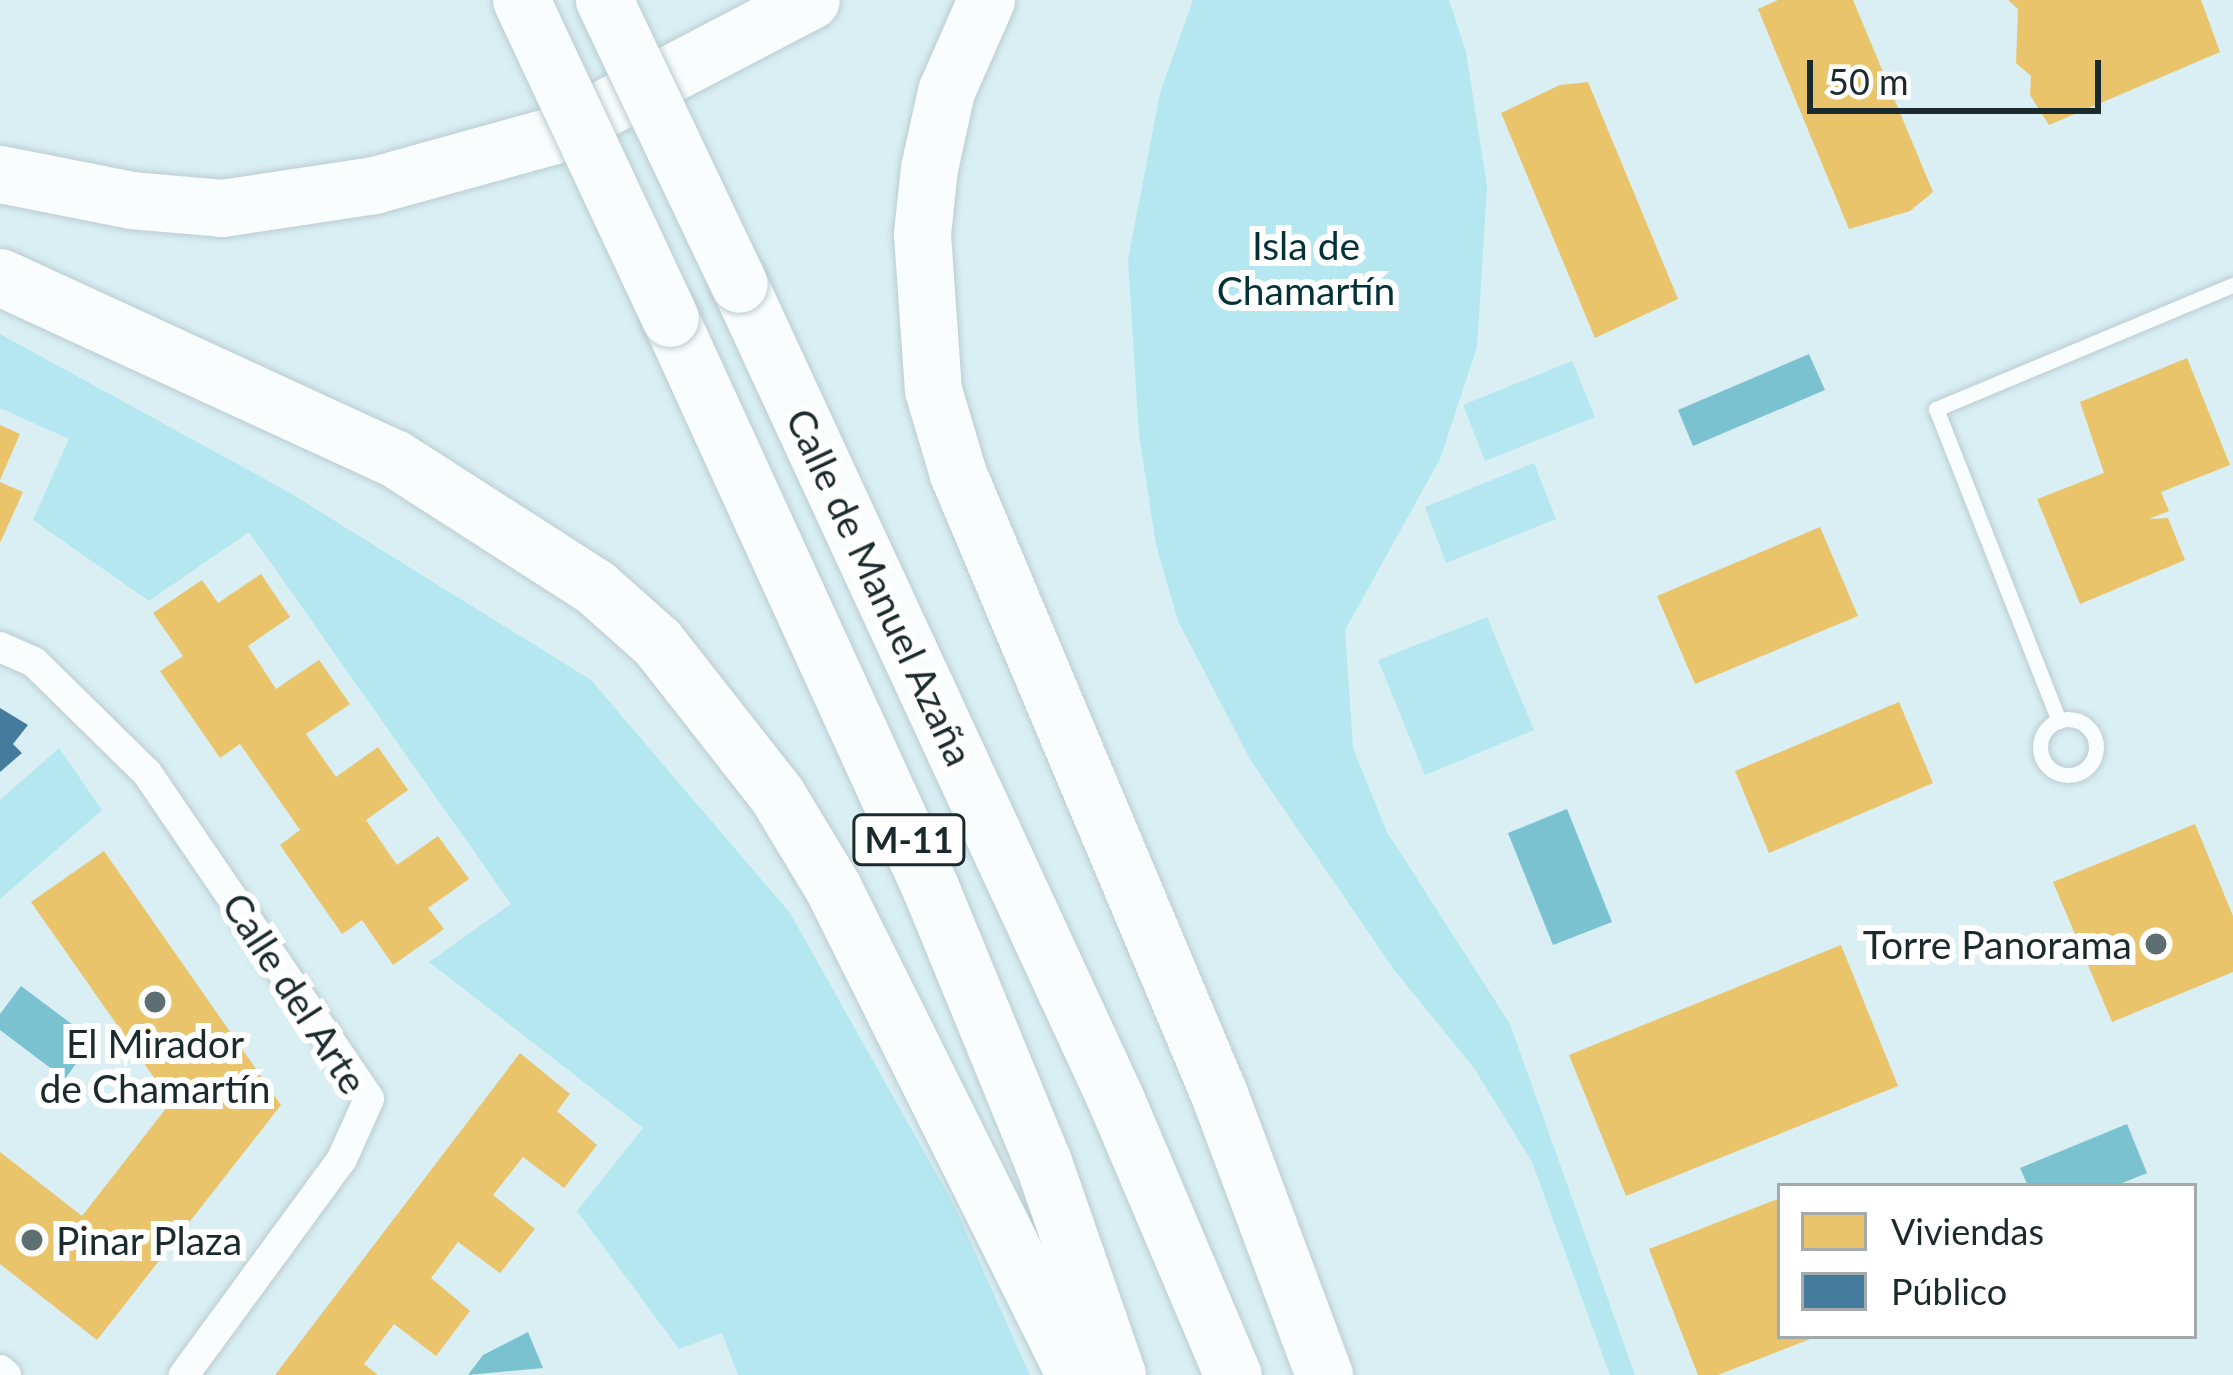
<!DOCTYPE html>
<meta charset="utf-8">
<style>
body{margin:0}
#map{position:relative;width:2233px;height:1375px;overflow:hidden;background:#d9eff4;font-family:Lato,sans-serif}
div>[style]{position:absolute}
.green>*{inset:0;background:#b5e7f1}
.water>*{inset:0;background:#7ac2d0}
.homes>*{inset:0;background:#e9c46a}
.public>*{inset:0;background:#457b9d}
.roads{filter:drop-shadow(0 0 3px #bbccd0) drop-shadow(0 0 3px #bbccd0)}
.lane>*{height:15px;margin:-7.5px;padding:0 7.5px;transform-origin:7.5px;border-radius:7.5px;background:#f9fdfd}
.lane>.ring{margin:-7.5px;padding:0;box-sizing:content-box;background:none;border:15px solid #f9fdfd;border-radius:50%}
.street>*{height:30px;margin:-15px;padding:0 15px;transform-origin:15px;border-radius:15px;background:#f9fdfd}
.highway>*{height:57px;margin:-28.5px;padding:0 28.5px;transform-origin:28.5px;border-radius:28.5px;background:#f9fdfd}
.bridges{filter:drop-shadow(0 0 3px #bbccd0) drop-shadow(0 0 3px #bbccd0)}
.highway-bridge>*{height:57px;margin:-28.5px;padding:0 28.5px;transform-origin:28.5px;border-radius:28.5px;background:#f9fdfd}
.dots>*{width:33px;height:33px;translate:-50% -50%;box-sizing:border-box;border:6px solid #fff;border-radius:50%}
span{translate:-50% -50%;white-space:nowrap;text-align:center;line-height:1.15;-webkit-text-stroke:12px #fff;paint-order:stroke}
.shield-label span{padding:3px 9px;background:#fff;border:3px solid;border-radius:9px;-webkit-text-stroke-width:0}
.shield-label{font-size:36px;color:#1b2a2d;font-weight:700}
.park-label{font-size:39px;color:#023138}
.street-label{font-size:39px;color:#1b2a2d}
.poi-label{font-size:39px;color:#1b2a2d}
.right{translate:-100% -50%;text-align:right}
.left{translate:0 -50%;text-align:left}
.legend{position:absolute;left:1777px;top:1183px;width:420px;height:156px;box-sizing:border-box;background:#fff;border:3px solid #a4aaab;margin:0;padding:15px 21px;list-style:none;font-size:36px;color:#1b2a2d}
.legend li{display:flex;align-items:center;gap:24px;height:60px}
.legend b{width:60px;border:3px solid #a4aaab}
.scale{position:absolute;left:1807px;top:60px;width:294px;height:54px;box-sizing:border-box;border:6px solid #1b2a2d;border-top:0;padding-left:15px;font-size:36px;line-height:42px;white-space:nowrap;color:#1b2a2d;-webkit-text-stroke:9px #fff;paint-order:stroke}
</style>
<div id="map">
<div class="green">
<i style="clip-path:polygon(1193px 0,1449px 0,1466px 52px,1487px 186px,1477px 347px,1440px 459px,1345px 630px,1353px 748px,1387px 832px,1510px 1024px,1635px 1375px,1610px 1375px,1532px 1162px,1474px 1068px,1395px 971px,1251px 761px,1178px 621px,1156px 545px,1139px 435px,1128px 260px,1160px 93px)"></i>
<i style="clip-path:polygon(0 334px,285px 490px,591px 680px,790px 913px,954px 1205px,1030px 1375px,738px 1375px,722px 1333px,679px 1349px,577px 1211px,643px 1128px,429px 962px,511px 904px,249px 532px,149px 601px,33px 520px,69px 439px,0 408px)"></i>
<i style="clip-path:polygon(1572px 361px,1595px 417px,1485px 461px,1463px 405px)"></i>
<i style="clip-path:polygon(1534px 463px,1556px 519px,1446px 563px,1425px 507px)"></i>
<i style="clip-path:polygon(1487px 617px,1534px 730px,1425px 775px,1378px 660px)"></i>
<i style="clip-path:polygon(59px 748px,102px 810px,0 899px,0 800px)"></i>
</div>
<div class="water">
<i style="clip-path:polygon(1809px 354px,1825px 390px,1693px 446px,1678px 410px)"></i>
<i style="clip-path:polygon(1567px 809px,1612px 922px,1553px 945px,1508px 833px)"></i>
<i style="clip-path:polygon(21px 986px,93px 1040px,65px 1079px,0 1030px,0 1014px)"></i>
<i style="clip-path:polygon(2127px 1124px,2147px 1173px,2115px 1186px,2028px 1186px,2020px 1168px)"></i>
<i style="clip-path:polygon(528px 1332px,543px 1368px,468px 1375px,483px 1355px)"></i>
</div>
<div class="homes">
<i style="clip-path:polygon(1778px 0,1853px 0,1933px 192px,1910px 211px,1849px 229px,1758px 9px)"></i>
<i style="clip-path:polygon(2008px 0,2201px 0,2220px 52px,2049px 125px,2030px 95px,2031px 76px,2016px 63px,2018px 9px)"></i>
<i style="clip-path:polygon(1588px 82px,1678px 299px,1595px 338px,1501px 113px,1560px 85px)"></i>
<i style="clip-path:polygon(2187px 358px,2230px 465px,2161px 492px,2169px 511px,2149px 519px,2168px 518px,2185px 560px,2080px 604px,2037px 499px,2104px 473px,2080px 402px)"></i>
<i style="clip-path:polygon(0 425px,20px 434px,0 480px)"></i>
<i style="clip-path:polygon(0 482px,23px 492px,0 543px)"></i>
<i style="clip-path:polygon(1820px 527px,1858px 616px,1695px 684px,1657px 596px)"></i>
<i style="clip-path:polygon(261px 574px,290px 617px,248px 646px,276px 689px,319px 660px,350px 704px,306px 734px,336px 777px,378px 747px,408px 790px,366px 820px,397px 865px,438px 836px,469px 879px,428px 908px,444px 929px,393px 965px,362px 920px,342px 934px,280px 845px,300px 830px,240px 744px,220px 758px,160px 671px,183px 656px,153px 613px,202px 580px,218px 603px)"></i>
<i style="clip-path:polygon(1899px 702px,1933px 783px,1769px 853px,1735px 771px)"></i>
<i style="clip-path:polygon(2195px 824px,2233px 916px,2233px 972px,2112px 1022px,2053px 882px)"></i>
<i style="clip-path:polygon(104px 851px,281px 1105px,97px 1340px,0 1264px,0 1152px,82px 1216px,171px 1102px,31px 902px)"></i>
<i style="clip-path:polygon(1841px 945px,1898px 1086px,1626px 1196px,1569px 1055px)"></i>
<i style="clip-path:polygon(520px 1053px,570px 1094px,557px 1111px,597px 1145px,564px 1188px,523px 1157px,493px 1195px,535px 1229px,500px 1273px,458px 1242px,431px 1278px,470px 1311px,436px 1356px,394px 1324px,364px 1364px,378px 1375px,275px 1375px)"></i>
<i style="clip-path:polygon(1780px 1198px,1780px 1336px,1818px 1336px,1718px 1375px,1698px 1375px,1649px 1249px)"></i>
</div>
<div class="public">
<i style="clip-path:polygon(0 708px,28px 725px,13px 744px,22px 753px,0 772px)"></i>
</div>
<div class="roads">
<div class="lane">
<i class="ring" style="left:2040px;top:719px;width:41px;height:41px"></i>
<i style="left:2059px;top:721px;width:335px;rotate:-111.5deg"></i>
<i style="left:1936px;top:409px;width:322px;rotate:-22.7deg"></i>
</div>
<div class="street">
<i style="left:0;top:647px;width:37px;rotate:24deg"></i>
<i style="left:34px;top:662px;width:158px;rotate:44.5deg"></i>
<i style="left:147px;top:773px;width:394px;rotate:55.7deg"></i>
<i style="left:369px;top:1099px;width:66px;rotate:114.2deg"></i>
<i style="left:342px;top:1159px;width:268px;rotate:126.2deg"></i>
<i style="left:0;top:1370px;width:8px;rotate:40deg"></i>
</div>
<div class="highway">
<i style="left:986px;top:0;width:99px;rotate:113.7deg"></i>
<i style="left:946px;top:91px;width:79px;rotate:102.4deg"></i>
<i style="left:929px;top:168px;width:66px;rotate:96.1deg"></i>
<i style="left:922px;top:234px;width:156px;rotate:86deg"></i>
<i style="left:933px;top:390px;width:88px;rotate:73.4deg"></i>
<i style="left:958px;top:474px;width:673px;rotate:67.17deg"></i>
<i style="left:1219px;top:1094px;width:300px;rotate:69.5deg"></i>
<i style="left:0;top:174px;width:134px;rotate:11.2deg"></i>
<i style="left:131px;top:200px;width:91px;rotate:5deg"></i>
<i style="left:222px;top:208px;width:154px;rotate:-8.6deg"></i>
<i style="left:374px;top:185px;width:184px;rotate:-15.5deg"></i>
<i style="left:551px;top:136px;width:293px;rotate:-27.6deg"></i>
<i style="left:0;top:277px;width:434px;rotate:24.7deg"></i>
<i style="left:394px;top:458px;width:239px;rotate:32.7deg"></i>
<i style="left:595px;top:587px;width:83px;rotate:41.6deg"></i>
<i style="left:657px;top:642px;width:194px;rotate:51.9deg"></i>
<i style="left:777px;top:795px;width:109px;rotate:58.9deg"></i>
<i style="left:833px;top:888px;width:544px;rotate:63.58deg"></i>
<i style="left:739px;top:284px;width:899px;rotate:65.2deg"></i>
<i style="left:1116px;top:1100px;width:299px;rotate:67deg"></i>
<i style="left:670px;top:318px;width:626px;rotate:65.44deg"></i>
<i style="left:930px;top:887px;width:297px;rotate:67.7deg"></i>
<i style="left:1043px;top:1162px;width:225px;rotate:70.8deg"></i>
</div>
</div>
<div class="bridges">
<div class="highway-bridge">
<i style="left:521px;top:0;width:351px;rotate:64.9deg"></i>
<i style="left:604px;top:0;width:314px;rotate:64.6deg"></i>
</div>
</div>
<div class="dots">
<i style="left:2156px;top:944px;background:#5e6f73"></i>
<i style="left:155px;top:1002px;background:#5e6f73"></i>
<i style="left:32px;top:1240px;background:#5e6f73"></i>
</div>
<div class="shield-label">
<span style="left:909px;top:840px">M-11</span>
</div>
<div class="park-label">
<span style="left:1306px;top:268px">Isla de<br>Chamartín</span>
</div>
<div class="street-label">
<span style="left:880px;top:587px;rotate:65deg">Calle de Manuel Azaña</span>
<span style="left:295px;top:993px;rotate:57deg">Calle del Arte</span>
</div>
<div class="poi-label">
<span class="right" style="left:2132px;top:944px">Torre Panorama</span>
<span style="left:155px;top:1066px">El Mirador<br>de Chamartín</span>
<span class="left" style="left:56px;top:1240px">Pinar Plaza</span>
</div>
<ul class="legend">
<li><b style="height:33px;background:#e9c46a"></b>Viviendas</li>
<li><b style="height:33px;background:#457b9d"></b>Público</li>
</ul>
<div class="scale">50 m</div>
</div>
